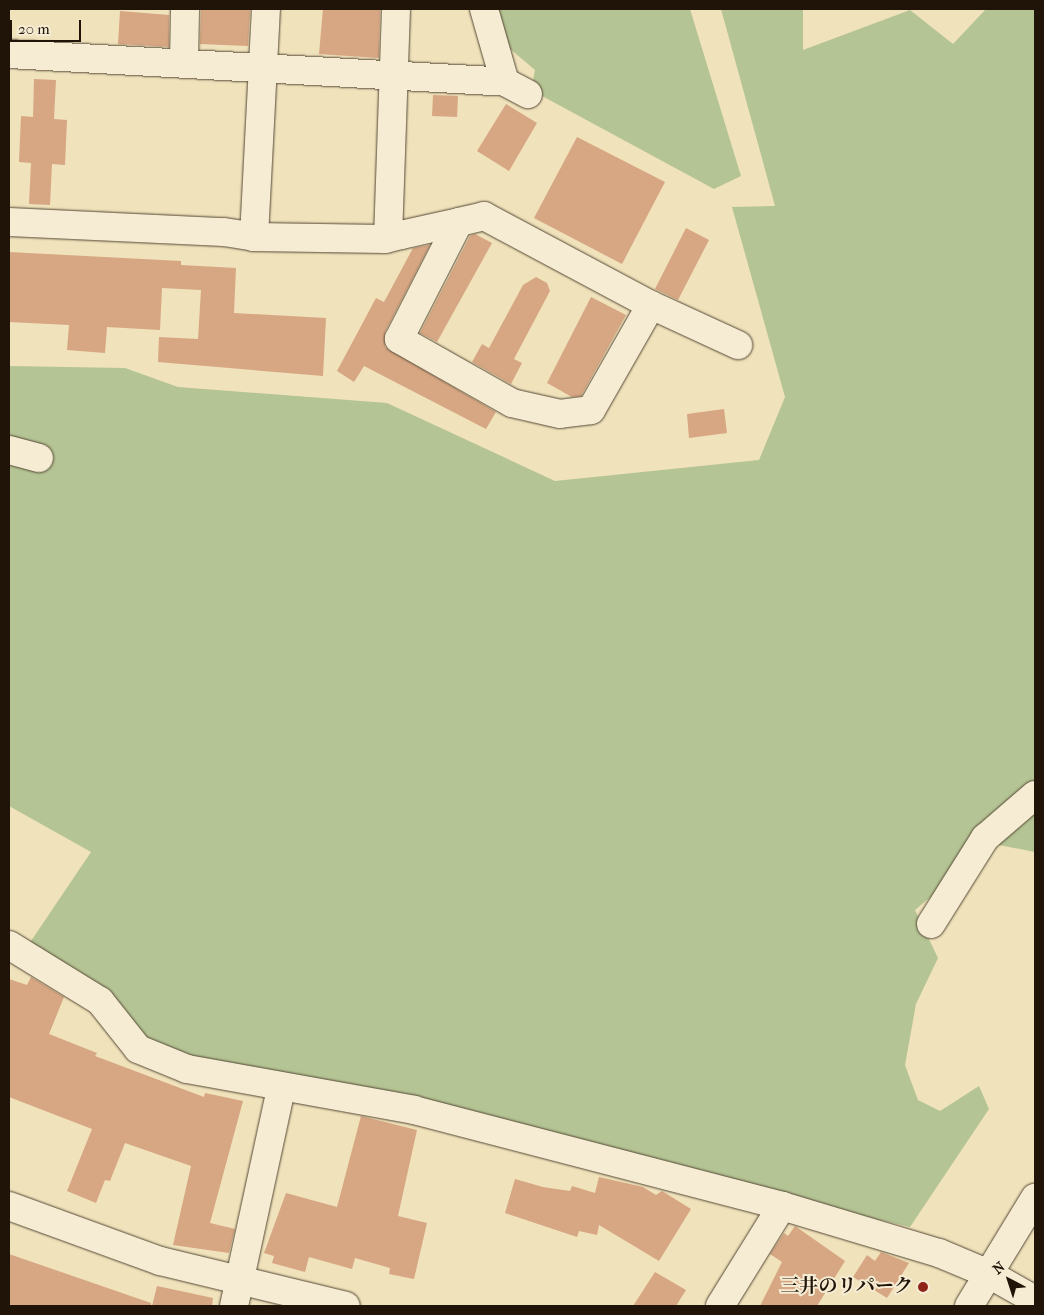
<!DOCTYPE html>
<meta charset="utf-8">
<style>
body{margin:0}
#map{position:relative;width:1044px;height:1315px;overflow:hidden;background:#f0e2bb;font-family:"IM FELL French Canon","Noto Serif JP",serif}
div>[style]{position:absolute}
.green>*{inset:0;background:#b5c494}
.building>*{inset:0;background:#d7a683}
.roads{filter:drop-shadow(0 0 1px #544835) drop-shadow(0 0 1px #544835)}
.minor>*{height:28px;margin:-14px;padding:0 14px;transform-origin:14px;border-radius:14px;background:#f5ecd3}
.dots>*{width:14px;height:14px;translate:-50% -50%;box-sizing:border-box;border:2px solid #f5ecd3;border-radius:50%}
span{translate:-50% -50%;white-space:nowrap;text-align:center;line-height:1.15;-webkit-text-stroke:4px #f5ecd3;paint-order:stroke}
.poi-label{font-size:19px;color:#201408;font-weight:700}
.right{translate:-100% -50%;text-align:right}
.frame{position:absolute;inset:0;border:10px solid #201408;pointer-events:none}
.north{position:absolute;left:984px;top:1255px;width:50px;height:50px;-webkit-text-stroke:4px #f5ecd3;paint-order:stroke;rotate:320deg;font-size:14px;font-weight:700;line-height:20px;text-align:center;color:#201408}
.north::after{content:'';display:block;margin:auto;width:18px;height:22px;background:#201408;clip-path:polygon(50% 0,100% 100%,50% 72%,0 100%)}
.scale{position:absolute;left:10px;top:20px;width:71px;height:22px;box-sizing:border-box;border:2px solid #201408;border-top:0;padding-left:6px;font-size:15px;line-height:18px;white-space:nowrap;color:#201408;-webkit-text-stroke:4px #f5ecd3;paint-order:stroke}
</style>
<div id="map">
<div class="green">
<i style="clip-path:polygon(496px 9px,690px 9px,741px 176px,714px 189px,531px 90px,535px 70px,509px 48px)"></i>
<i style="clip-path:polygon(721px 9px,803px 9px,803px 50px,910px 10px,953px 44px,986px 9px,1035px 9px,1035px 852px,994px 844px,915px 910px,938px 958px,916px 1004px,905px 1065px,918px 1100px,940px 1111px,979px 1086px,989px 1109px,910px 1227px,193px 1060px,144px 1041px,27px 947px,91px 852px,9px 806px,9px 366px,125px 368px,178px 387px,387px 403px,555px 481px,759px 460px,785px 397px,732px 207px,775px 206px)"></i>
</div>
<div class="building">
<i style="clip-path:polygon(201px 9px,250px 9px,248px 46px,200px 44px)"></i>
<i style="clip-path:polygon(323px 9px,380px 9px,379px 58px,319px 54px)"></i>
<i style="clip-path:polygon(120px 11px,169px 15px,169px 47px,118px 44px)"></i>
<i style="clip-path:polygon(34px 79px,56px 80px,54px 119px,67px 120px,65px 165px,52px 164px,50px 205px,29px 204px,31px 163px,19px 162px,21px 116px,33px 117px)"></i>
<i style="clip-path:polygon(433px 95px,458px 96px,457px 117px,432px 116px)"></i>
<i style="clip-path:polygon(506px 104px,537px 123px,509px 171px,477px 151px)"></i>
<i style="clip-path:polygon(577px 137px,665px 182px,622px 264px,534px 218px)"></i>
<i style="clip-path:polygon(686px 228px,709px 240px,678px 300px,655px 289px)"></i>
<i style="clip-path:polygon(475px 234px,492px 243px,437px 342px,420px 333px,470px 236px)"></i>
<i style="clip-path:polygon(430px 245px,385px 332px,385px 347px,496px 412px,486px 429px,364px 366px,354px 382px,337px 371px,376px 298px,384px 302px,413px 248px)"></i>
<i style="clip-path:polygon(9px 252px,181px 261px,181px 265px,236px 268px,234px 313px,326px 318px,323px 376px,158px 362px,159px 337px,198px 339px,201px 290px,162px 288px,160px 330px,107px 327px,105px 353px,67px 350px,69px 325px,9px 322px)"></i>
<i style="clip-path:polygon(536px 277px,547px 283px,550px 291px,514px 359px,522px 363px,511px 384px,472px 362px,482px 344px,489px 348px,523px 285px)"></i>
<i style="clip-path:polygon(591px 297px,626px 315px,581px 396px,572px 397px,547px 383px)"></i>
<i style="clip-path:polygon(724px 409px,727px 433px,689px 438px,687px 414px)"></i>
<i style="clip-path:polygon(31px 977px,64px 997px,49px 1034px,97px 1053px,95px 1056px,204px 1097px,205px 1093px,243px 1101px,210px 1223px,235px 1229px,229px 1253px,173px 1245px,191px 1166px,125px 1143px,110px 1181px,105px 1180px,96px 1203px,67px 1191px,92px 1129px,9px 1097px,9px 979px,27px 985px)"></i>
<i style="clip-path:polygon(361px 1116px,417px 1130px,398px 1216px,427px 1223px,414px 1279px,389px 1274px,390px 1268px,355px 1258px,352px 1269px,309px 1257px,305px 1272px,272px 1263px,274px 1256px,264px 1253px,286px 1193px,337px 1207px)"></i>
<i style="clip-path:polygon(599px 1177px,643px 1187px,656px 1195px,662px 1191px,691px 1209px,659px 1261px,599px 1225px,597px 1235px,579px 1231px,577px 1237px,505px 1213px,515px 1179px,543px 1187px,570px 1191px,572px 1186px,595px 1193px)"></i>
<i style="clip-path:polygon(795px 1226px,845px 1261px,817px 1306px,760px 1306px,782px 1262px,770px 1254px,784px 1233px,788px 1236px)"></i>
<i style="clip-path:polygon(881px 1252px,909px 1263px,887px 1298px,853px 1277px,867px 1255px,875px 1261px)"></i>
<i style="clip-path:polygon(9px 1254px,151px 1303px,151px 1306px,9px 1306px)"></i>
<i style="clip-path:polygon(655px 1272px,686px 1290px,676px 1306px,633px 1306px)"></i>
<i style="clip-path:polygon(157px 1286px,213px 1298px,212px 1306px,152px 1306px)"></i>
</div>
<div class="roads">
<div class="minor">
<i style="left:484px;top:9px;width:76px;rotate:74deg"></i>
<i style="left:505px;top:82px;width:26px;rotate:28deg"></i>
<i style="left:9px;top:54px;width:497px;rotate:3.2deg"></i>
<i style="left:184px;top:63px;width:54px;rotate:-88.9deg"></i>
<i style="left:9px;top:222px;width:215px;rotate:2.7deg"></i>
<i style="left:224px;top:232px;width:30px;rotate:9deg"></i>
<i style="left:254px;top:237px;width:131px;rotate:0.9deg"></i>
<i style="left:385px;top:239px;width:16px;rotate:-14deg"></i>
<i style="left:401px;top:235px;width:59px;rotate:-12.6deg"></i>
<i style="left:459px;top:222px;width:26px;rotate:-13deg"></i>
<i style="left:484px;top:216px;width:189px;rotate:28.1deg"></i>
<i style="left:651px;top:305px;width:121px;rotate:119.7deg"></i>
<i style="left:591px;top:410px;width:31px;rotate:173deg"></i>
<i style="left:560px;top:414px;width:49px;rotate:-167.1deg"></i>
<i style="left:512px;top:403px;width:130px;rotate:-150.5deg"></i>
<i style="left:399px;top:339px;width:131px;rotate:-62.9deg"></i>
<i style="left:254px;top:237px;width:228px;rotate:-87deg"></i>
<i style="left:388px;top:238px;width:229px;rotate:-88deg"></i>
<i style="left:651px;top:305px;width:96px;rotate:24.7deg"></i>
<i style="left:9px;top:450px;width:31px;rotate:15deg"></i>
<i style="left:931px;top:924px;width:102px;rotate:-57.9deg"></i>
<i style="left:985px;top:838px;width:66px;rotate:-40.7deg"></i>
<i style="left:9px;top:945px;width:107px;rotate:31.6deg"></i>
<i style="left:100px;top:1001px;width:61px;rotate:51.6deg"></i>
<i style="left:138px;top:1049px;width:53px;rotate:22.2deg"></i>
<i style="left:187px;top:1069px;width:231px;rotate:10.2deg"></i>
<i style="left:414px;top:1110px;width:380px;rotate:14.6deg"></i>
<i style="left:782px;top:1206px;width:164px;rotate:16.7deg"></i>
<i style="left:939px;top:1253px;width:54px;rotate:22.8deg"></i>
<i style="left:989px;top:1274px;width:53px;rotate:29.5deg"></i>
<i style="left:9px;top:1206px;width:161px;rotate:20deg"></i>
<i style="left:160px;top:1261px;width:191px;rotate:13.6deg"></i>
<i style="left:234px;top:1306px;width:223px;rotate:-77.8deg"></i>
<i style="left:720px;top:1306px;width:118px;rotate:-58.2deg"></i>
<i style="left:969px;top:1306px;width:127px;rotate:-58.6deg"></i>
</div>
</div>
<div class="dots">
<i style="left:923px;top:1287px;background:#8f2418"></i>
</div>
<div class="poi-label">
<span class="right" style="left:913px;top:1287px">三井のリパーク</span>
</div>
<div class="frame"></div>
<div class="north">N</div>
<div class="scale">20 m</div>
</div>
